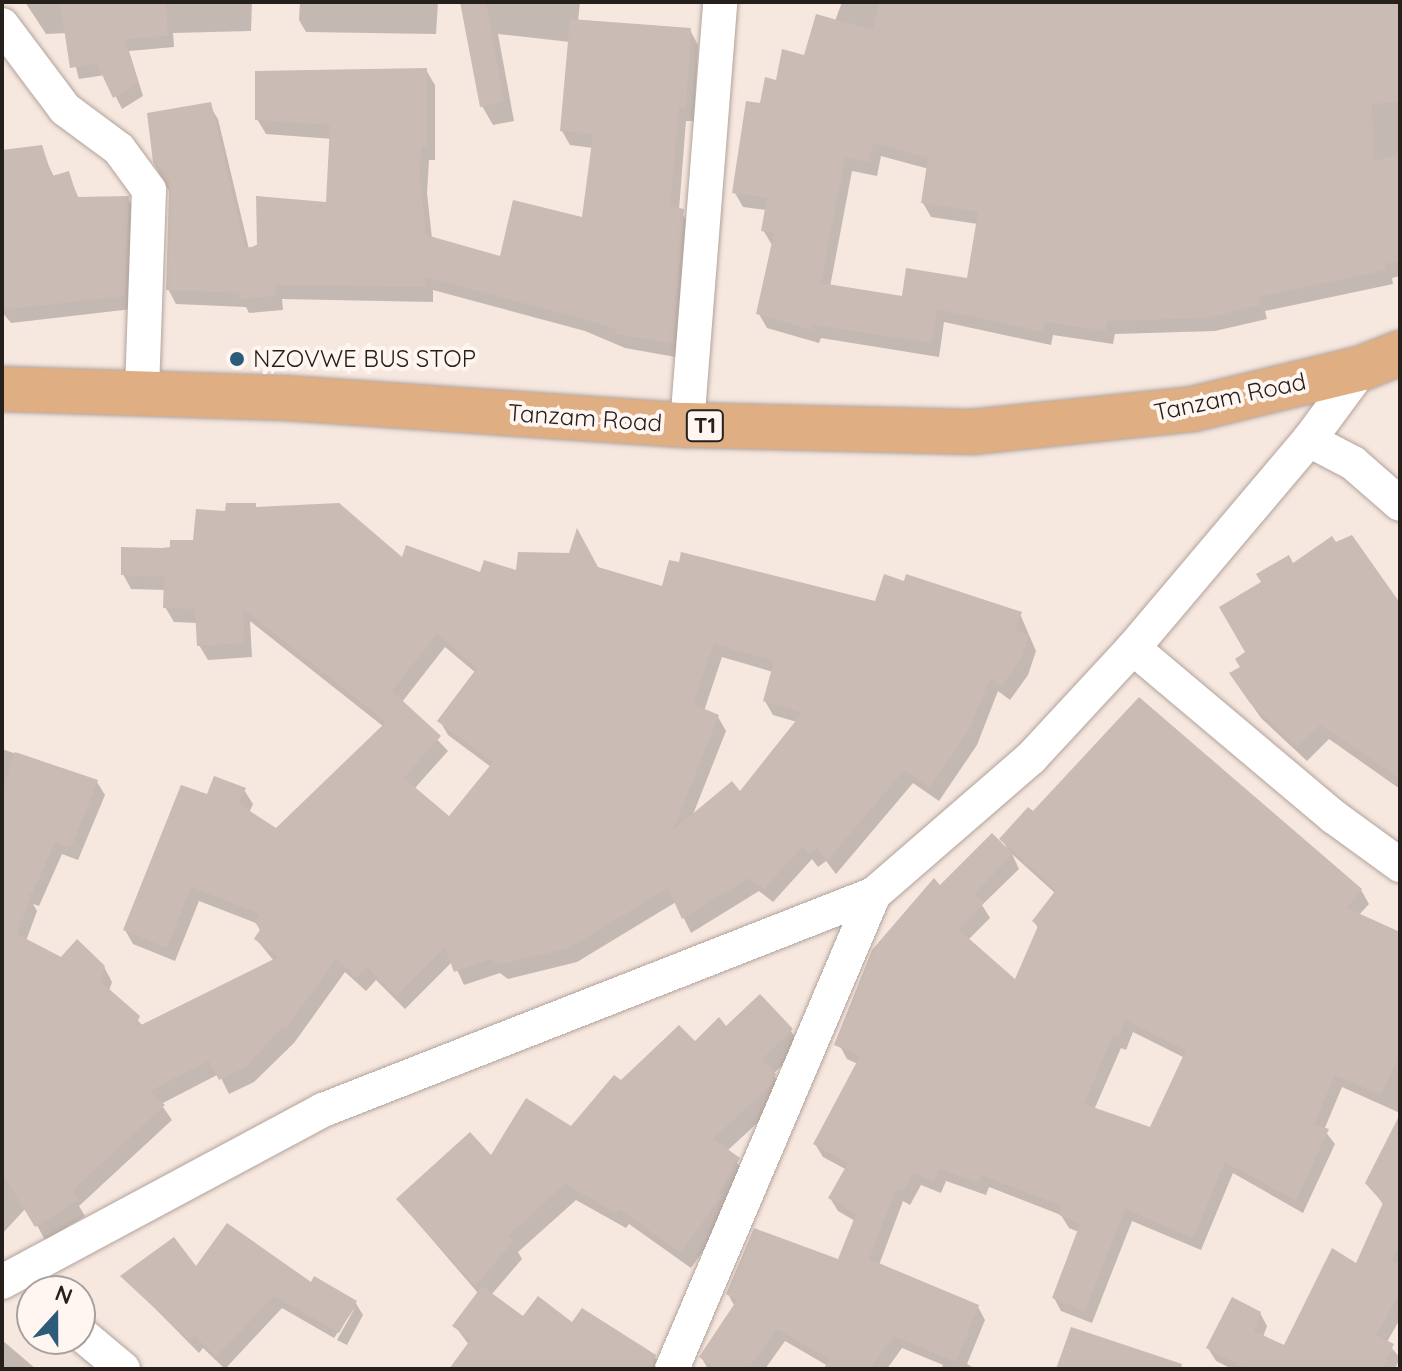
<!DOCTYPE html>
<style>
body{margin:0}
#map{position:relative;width:1402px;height:1371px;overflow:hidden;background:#f6e7df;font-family:Quicksand,sans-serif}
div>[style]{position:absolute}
.shadow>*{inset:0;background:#0003}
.building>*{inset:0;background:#cabbb4}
.roads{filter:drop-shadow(0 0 2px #b1a39b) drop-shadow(0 0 2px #b1a39b)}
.minor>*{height:34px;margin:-17px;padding:0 17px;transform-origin:17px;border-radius:17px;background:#fff}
.trunk>*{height:44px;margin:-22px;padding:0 22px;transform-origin:22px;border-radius:22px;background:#dfae82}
.dots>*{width:22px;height:22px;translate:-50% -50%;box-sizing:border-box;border:4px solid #fff5f1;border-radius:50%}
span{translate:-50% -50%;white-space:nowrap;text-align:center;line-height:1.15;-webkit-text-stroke:8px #fff5f1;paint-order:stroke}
.shield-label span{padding:2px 6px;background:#fff5f1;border:2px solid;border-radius:6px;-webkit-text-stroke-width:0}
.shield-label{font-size:22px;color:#26201d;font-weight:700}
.poi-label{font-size:24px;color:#26201d}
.left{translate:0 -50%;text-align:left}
.street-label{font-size:24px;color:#26201d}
.frame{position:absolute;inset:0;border:4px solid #26201d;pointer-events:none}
.north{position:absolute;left:16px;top:1275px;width:80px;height:80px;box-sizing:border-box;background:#fff5f1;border:2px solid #a8a09c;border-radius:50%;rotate:21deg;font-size:22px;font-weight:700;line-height:32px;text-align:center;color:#26201d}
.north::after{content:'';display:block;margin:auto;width:28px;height:36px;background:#2d5c7b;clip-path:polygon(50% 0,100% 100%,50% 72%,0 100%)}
</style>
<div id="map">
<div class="shadow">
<i style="clip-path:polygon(25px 2px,252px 2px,251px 31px,173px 33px,174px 47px,129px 51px,143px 96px,122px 109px,105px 75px,79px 79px,67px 33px,46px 34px)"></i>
<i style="clip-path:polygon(300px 2px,438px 2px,436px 34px,306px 32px,299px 20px)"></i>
<i style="clip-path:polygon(462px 2px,580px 2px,578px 22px,690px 30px,698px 45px,694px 121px,686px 121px,679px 210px,691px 226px,681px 358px,625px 348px,585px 331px,433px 290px,433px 302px,282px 299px,283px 310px,249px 313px,246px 307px,176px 304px,168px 289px,209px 105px,218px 119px,249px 249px,328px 204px,333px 139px,266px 134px,257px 119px,426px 70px,435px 85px,435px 160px,429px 160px,427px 193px,432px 239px,501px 258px,584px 219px,593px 148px,570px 145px,562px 131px,570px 42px,498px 34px,514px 121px,493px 125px,482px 106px)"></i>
<i style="clip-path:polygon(evenodd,842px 2px,1400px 2px,1400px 276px,1392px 278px,1393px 284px,1265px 311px,1267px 319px,1215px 331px,1115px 334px,1113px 344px,1053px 335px,1051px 345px,944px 322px,939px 357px,821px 338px,819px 343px,767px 328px,759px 314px,772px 245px,763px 230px,767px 210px,743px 207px,735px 193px,762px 105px,835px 21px,842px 2px,881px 156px,929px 169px,923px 203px,931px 217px,978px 224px,969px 280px,903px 298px,830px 287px,852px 171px,877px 176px,881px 156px)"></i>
<i style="clip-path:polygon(40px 147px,54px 177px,68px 173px,79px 199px,128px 198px,135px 212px,132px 309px,11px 323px,2px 312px,2px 152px)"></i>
<i style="clip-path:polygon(evenodd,257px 509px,403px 561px,481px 575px,597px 569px,664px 588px,1020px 614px,1036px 651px,1028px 675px,1010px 700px,998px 691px,977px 745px,939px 801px,913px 783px,836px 874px,826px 861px,818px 867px,812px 859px,773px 902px,759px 891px,691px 933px,676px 902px,577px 962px,508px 979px,500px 973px,464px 985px,453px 961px,405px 1009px,376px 980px,366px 991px,345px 972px,294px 1043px,254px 1082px,229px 1094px,219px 1074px,161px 1104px,172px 1120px,79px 1206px,85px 1216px,45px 1240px,27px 1207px,2px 1234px,2px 749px,97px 782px,105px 795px,78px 860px,62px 854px,39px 906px,33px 904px,37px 911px,26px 941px,61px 959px,104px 967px,112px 982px,109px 991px,143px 1026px,274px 961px,256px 939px,261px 932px,256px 923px,199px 901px,175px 961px,133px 944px,125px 930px,208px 797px,244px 790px,253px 804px,249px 813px,276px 831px,384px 727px,250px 621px,252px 657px,208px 660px,199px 645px,198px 623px,174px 622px,165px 607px,166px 590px,131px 589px,123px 574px,162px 550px,195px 542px,227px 513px,257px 509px,445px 647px,476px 673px,440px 721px,448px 735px,491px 767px,449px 818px,414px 789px,448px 751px,402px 702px,445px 647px,257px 509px,722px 657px,773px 672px,765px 701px,773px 715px,797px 722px,740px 794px,692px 817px,726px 731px,718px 717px,704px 711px,722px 657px)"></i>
<i style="clip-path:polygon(1292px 566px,1400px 605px,1400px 789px,1329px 739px,1307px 761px,1261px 718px,1241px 689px,1247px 653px)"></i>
<i style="clip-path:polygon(evenodd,1034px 814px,1361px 890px,1369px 904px,1358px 916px,1400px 934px,1400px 1113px,1342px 1087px,1324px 1130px,1335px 1144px,1303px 1213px,1233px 1173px,1201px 1250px,1132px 1221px,1092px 1323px,1061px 1311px,1054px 1298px,1079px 1232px,1069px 1228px,1061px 1215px,989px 1187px,986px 1195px,946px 1181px,941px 1193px,921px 1185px,910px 1205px,903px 1201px,879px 1265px,978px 1307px,985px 1320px,967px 1364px,976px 1369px,941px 1369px,943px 1365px,902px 1348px,887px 1369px,825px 1369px,828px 1366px,785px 1341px,765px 1369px,708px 1369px,701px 1357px,735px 1307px,728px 1294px,839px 1261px,855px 1221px,838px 1211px,830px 1198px,847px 1170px,823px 1157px,815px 1144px,858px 1064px,847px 1059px,840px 1046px,939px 888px,1008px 850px,1002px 839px,1034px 814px,1012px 854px,1056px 894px,1034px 921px,1039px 930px,1016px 983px,968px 940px,990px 918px,982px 905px,1019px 869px,1012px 854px,1034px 814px,1133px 1032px,1185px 1058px,1151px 1130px,1094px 1110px,1121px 1048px,1126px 1050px,1133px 1032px)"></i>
<i style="clip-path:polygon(726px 1029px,791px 1031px,801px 1047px,773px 1074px,784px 1092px,780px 1102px,727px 1151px,748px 1176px,730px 1213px,691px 1268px,629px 1224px,626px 1228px,576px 1200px,518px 1252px,522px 1259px,491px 1295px,523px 1319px,573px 1325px,654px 1356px,662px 1369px,451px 1369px,469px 1345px,455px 1326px,478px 1293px,398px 1200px,572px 1128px,621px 1083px)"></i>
<i style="clip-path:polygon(1400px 1118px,1400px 1319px,1387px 1342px,1400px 1358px,1395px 1369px,1232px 1369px,1216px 1361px,1208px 1348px,1260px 1313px,1267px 1326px,1263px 1337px,1285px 1347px,1357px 1266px,1384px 1206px,1368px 1182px)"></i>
<i style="clip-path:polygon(196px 1269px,312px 1285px,355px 1302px,363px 1315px,347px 1345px,337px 1340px,356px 1306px,334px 1338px,282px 1308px,225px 1369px,203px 1348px,199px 1353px,123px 1276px)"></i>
<i style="clip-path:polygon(2px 1340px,36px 1369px,2px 1369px)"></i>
</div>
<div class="building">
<i style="clip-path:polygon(60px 2px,166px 2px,168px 36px,124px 39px,138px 83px,113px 98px,97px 64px,70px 68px)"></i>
<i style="clip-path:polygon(460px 2px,486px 2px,504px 102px,480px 107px)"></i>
<i style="clip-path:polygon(evenodd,879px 2px,1400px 2px,1400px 102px,1372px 104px,1374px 161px,1400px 154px,1400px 261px,1385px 264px,1386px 270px,1259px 297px,1260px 305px,1207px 318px,1107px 321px,1106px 331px,1045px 322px,1043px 332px,937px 309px,932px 343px,813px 325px,812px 330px,756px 314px,774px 233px,761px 231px,767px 198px,732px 193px,746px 101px,760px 103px,765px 77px,776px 80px,782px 49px,804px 55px,816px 14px,873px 30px,879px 2px,873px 143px,928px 158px,921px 203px,978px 212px,967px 278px,906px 268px,902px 296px,821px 283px,845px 158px,869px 162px,873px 143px)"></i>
<i style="clip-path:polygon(570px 19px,691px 28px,686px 107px,679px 107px,670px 206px,684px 209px,673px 344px,615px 334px,616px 329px,575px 317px,425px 277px,425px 287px,275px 285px,276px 296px,239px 299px,239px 293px,166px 290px,169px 191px,153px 162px,147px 113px,211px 102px,245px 248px,257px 246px,256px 196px,326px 202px,330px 125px,255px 120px,255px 71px,427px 68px,427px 146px,421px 146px,420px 177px,426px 235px,500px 256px,513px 200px,582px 217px,593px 134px,560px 131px)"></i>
<i style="clip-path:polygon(42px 145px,52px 176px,69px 171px,77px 197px,129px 196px,125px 296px,2px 310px,2px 150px)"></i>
<i style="clip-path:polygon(evenodd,226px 503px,256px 503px,256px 507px,339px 503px,402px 557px,406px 545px,480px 572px,484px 560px,516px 570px,518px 552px,569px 553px,577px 528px,598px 567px,662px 586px,669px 560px,679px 562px,681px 552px,875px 601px,884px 574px,904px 581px,906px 574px,1022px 612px,1015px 630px,1029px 635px,1021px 660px,1001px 687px,990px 678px,969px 730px,930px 788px,904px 770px,827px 861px,817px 848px,808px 854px,803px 846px,764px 889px,749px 878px,682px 919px,668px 888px,569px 948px,498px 965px,491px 959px,454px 972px,445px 947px,396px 996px,367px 967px,357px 978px,336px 959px,285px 1030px,282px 1027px,246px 1067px,219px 1080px,209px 1061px,150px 1091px,165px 1105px,73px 1190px,78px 1200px,35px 1227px,2px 1173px,2px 792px,15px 752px,98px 780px,71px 848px,55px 842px,32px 894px,27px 892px,31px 896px,17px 934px,61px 957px,77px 939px,105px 966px,100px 981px,140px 1016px,135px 1028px,278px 957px,254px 939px,261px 928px,254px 922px,260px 914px,191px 887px,167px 948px,123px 930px,181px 785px,207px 794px,214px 776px,246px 788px,239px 804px,276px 828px,386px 722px,243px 609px,245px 643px,197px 646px,195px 609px,163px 608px,164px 577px,121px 575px,121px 547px,162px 548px,170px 547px,170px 540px,193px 540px,196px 509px,225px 511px,226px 503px,437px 634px,477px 668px,437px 721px,493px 762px,449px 816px,404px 778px,441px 736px,392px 691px,437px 634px,226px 503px,714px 644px,774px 661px,763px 701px,802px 713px,740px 791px,732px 781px,673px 830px,719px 715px,693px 704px,714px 644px)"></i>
<i style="clip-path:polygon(1352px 535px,1400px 603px,1400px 779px,1320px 725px,1297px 747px,1250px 703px,1229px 673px,1240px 667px,1235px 659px,1245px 652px,1219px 607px,1261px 582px,1256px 574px,1289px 555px,1293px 563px,1332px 536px,1336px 542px)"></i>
<i style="clip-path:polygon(evenodd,1139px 697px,1362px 889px,1347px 908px,1400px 932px,1400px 1055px,1381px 1095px,1335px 1075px,1314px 1124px,1329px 1129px,1296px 1201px,1225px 1162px,1193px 1238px,1125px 1209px,1085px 1311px,1052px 1298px,1080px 1224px,1059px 1215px,1062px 1206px,981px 1175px,978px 1183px,939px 1169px,934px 1181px,913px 1173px,902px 1193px,896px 1189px,869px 1259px,979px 1305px,956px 1362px,894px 1336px,870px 1369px,823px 1369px,830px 1360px,777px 1329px,748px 1369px,716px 1369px,699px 1357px,737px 1300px,726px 1294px,754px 1228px,838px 1259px,856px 1214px,828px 1198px,848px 1163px,813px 1144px,860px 1056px,834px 1045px,872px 950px,934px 878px,940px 885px,992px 833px,1013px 854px,974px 894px,984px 903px,958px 929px,1015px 979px,1038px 926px,1032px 921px,1056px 890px,999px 839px,1028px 807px,1033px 811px,1139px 697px,1126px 1020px,1186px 1050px,1150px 1127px,1084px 1104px,1113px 1036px,1118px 1038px,1126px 1020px)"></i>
<i style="clip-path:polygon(760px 994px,793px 1029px,762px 1059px,776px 1074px,771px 1085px,713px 1139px,740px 1158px,719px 1193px,722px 1195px,681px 1253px,619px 1209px,616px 1213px,565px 1184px,508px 1236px,514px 1241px,475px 1286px,396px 1199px,470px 1132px,491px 1155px,526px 1098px,571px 1126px,614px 1075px,621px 1080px,679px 1025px,695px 1041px,719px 1017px,726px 1026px)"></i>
<i style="clip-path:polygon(1400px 1114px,1400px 1242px,1392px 1260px,1400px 1265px,1400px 1293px,1376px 1335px,1394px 1344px,1382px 1369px,1247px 1369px,1206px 1348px,1232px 1297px,1261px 1312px,1254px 1331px,1284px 1345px,1332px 1248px,1356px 1263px,1383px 1203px,1365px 1183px)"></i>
<i style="clip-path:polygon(227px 1223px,311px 1282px,314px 1276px,357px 1301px,339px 1333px,274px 1296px,216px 1357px,195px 1336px,190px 1341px,120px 1276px,174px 1237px,196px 1266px)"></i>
<i style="clip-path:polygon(482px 1286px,523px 1316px,538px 1296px,572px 1322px,582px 1308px,656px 1355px,652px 1369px,449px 1369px,471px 1339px,452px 1326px)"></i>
<i style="clip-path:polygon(1071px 1327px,1182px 1364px,1181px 1369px,1056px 1369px)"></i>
</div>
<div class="roads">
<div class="minor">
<i style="left:2px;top:25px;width:105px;rotate:53.1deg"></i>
<i style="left:65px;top:109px;width:67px;rotate:36.5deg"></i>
<i style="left:119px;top:149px;width:51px;rotate:53.8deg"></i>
<i style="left:149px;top:190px;width:202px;rotate:92deg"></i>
<i style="left:687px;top:425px;width:424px;rotate:-85.5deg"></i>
<i style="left:1309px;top:440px;width:50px;rotate:27.6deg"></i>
<i style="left:1353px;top:463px;width:62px;rotate:41.1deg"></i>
<i style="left:1133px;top:648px;width:263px;rotate:40.1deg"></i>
<i style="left:1334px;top:817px;width:82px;rotate:36deg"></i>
<i style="left:2px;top:1282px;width:364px;rotate:-28.2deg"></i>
<i style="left:323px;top:1110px;width:592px;rotate:-21.41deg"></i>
<i style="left:80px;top:1333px;width:56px;rotate:39.9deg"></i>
<i style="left:672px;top:1369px;width:516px;rotate:-66.96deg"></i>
<i style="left:874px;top:894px;width:208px;rotate:-40.9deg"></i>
<i style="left:1031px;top:758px;width:150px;rotate:-47.2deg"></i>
<i style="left:1133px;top:648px;width:272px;rotate:-49.8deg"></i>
<i style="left:1309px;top:440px;width:89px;rotate:-53.6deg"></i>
</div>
<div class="trunk">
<i style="left:2px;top:389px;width:284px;rotate:1.8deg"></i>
<i style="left:286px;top:398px;width:402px;rotate:3.9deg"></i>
<i style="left:687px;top:425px;width:285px;rotate:1.4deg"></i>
<i style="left:972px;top:432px;width:222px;rotate:-5.9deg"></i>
<i style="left:1193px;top:409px;width:174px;rotate:-13.6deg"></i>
<i style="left:1362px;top:368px;width:41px;rotate:-21.5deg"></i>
</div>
</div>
<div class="dots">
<i style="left:237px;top:359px;background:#2d5c7b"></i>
</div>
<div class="shield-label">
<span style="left:705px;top:426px">T1</span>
</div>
<div class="poi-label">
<span class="left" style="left:253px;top:359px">NZOVWE BUS STOP</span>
</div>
<div class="street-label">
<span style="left:1230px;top:397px;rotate:-12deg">Tanzam Road</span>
<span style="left:585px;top:418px;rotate:4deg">Tanzam Road</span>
</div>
<div class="frame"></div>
<div class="north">N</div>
</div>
